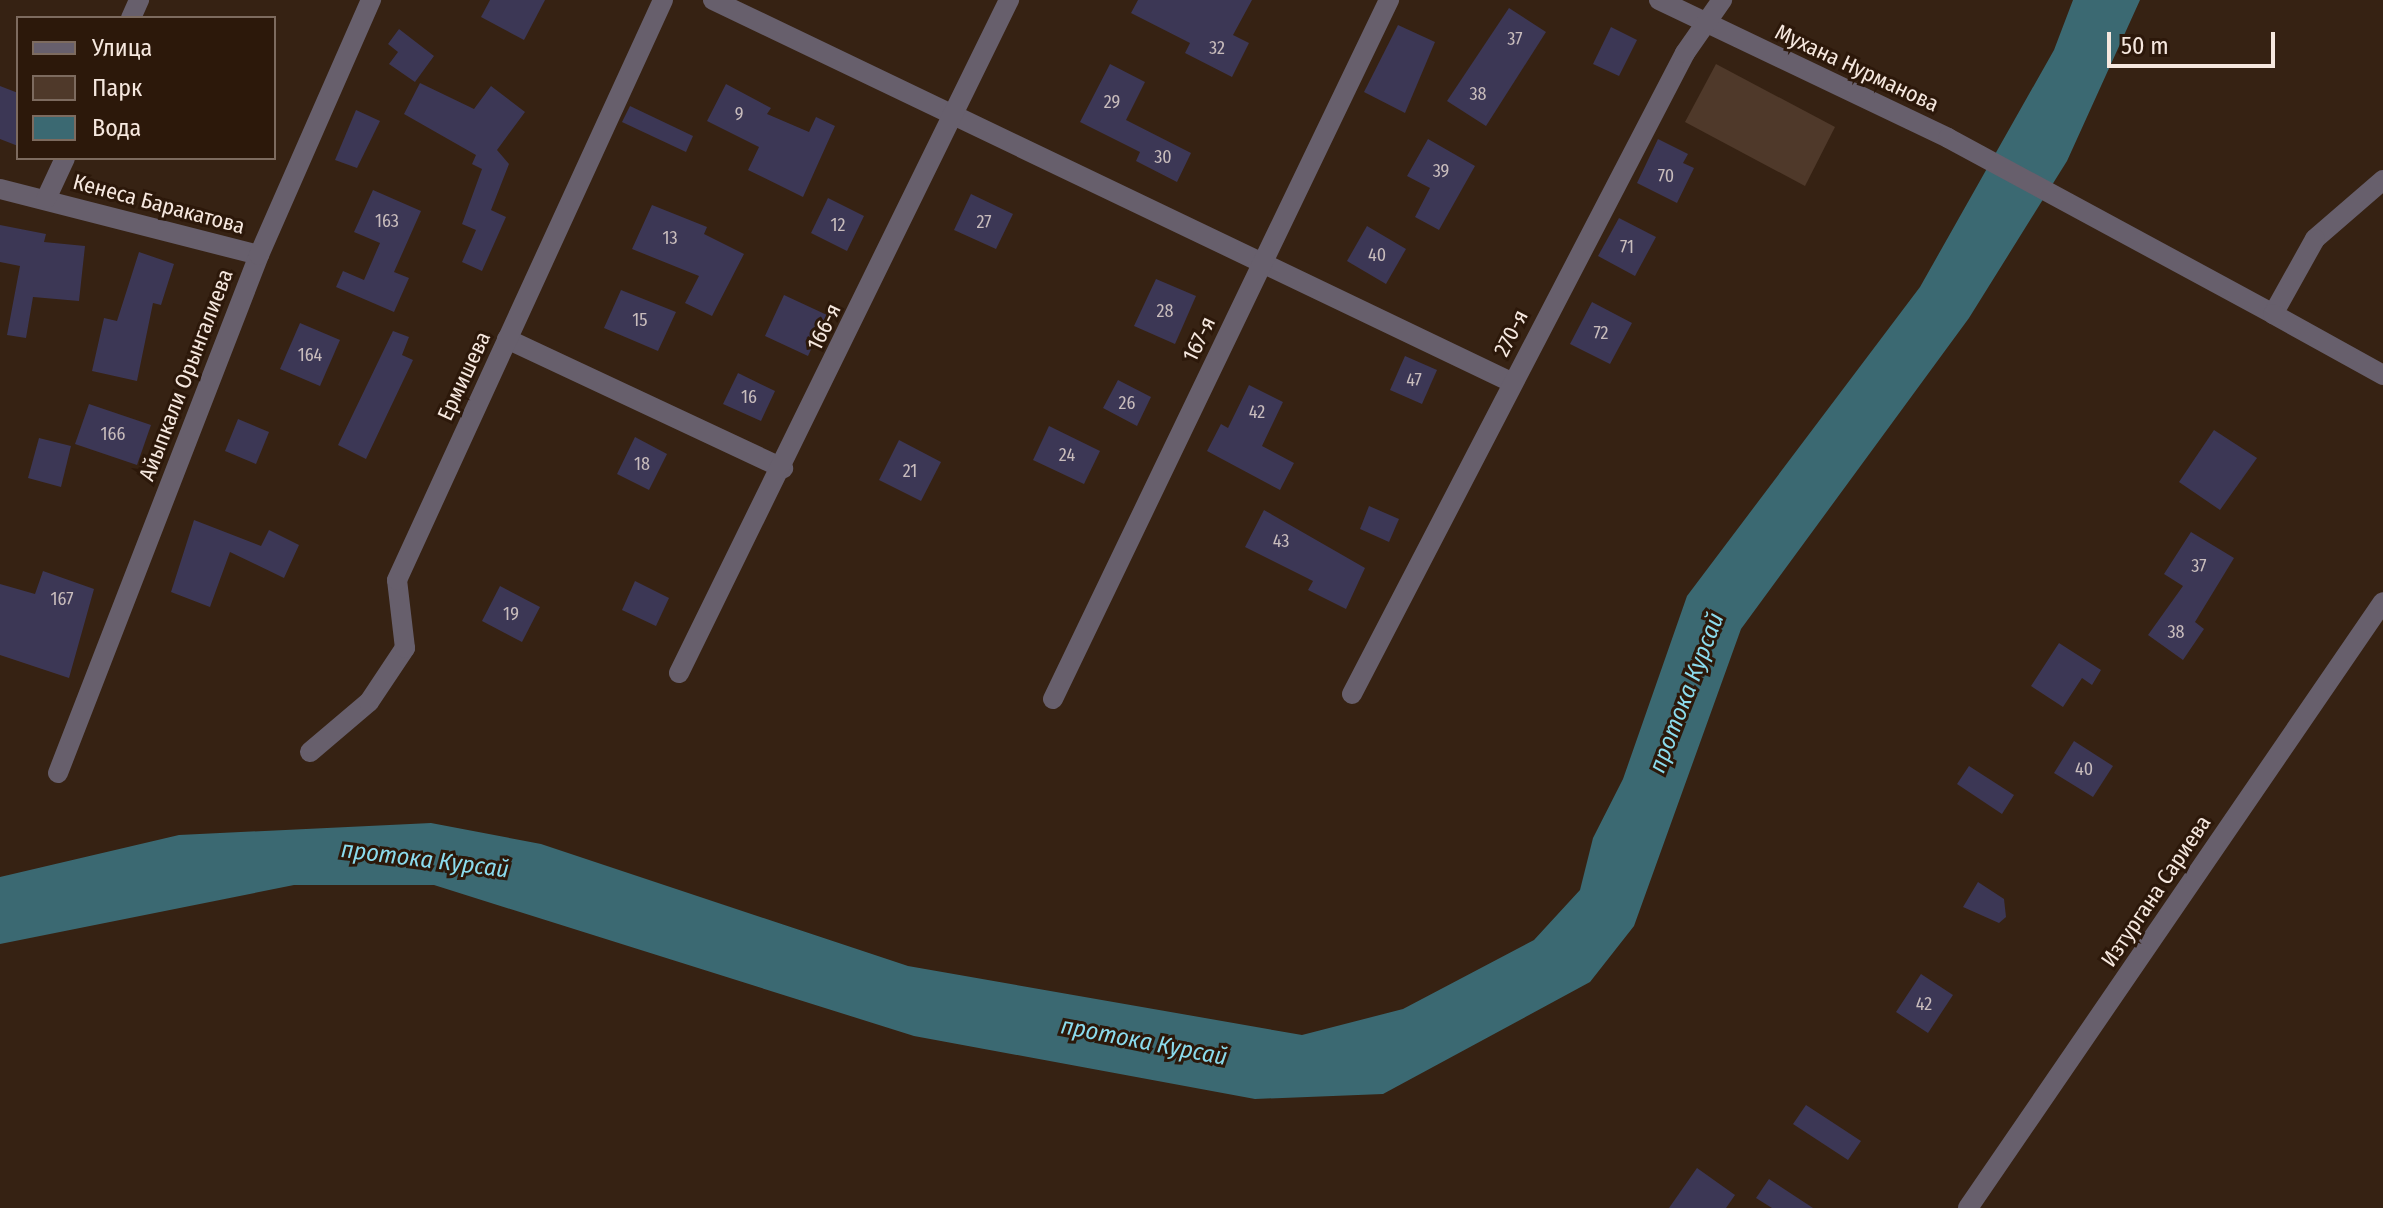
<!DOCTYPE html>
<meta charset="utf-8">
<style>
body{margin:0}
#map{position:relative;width:2383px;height:1208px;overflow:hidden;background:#362213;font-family:"Fira Sans Condensed",sans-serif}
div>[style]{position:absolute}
.green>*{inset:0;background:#4f392a}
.water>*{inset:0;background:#3b6972}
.building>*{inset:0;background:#3c3755}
.minor>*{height:20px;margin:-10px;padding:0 10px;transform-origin:10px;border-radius:10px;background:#675f6c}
span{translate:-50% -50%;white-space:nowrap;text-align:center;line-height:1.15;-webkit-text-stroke:6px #2c180a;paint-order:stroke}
.number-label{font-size:18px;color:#c8bcbc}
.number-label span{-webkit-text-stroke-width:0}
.street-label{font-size:22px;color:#f6e8df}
.water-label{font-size:24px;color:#8bdbed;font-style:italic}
.legend{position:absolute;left:16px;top:16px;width:260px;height:144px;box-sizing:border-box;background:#2c180a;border:2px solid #7d6b5f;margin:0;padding:10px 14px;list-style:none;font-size:24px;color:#f6e8df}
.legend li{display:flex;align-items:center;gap:16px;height:40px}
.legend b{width:40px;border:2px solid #7d6b5f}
.scale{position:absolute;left:2107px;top:32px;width:168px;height:36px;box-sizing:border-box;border:4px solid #f6e8df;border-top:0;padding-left:10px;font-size:24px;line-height:28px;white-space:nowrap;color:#f6e8df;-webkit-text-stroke:6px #2c180a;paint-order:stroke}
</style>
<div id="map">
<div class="green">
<i style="clip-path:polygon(1716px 64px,1835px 127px,1805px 186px,1685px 122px)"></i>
</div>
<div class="water">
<i style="clip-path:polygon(2073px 0,2140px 0,2067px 161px,1969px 318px,1741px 629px,1634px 926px,1590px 982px,1383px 1094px,1255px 1099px,914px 1036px,434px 885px,294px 885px,0 944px,0 877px,179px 835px,431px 823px,541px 844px,908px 966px,1302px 1035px,1403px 1009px,1534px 940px,1580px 890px,1593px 838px,1623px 779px,1687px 596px,1920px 287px,2054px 50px)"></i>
</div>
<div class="building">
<i style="clip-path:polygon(490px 0,545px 0,524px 40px,481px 17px)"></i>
<i style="clip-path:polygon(1138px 0,1252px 0,1233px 35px,1249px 43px,1232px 77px,1185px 53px,1190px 43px,1131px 13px)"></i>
<i style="clip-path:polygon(1509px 8px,1546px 32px,1486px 126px,1447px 101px)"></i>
<i style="clip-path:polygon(1398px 25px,1435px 42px,1405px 113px,1364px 92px)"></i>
<i style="clip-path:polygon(1611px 27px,1637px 40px,1619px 76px,1593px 64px)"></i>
<i style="clip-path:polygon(399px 29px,434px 56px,415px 82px,389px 64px,398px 52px,388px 44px)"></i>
<i style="clip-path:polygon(1110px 64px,1145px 82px,1126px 120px,1191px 153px,1177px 182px,1136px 161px,1140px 152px,1080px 122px)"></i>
<i style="clip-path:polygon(420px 83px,474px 109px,491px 86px,525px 112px,497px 150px,509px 164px,491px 210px,506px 217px,482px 271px,462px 262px,476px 230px,462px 224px,482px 169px,472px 164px,476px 155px,404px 114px)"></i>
<i style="clip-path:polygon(726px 84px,771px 108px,767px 114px,809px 132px,816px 117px,835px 126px,803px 197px,748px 170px,759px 147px,707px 121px)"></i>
<i style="clip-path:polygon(0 86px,18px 93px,18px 146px,0 139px)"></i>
<i style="clip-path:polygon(630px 106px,693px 136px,686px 152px,622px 122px)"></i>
<i style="clip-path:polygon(356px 110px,380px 121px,357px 168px,335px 160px)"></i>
<i style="clip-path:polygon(1428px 139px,1475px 166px,1439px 230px,1415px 217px,1430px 188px,1407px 176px)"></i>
<i style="clip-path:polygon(1658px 139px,1688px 154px,1683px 163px,1694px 168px,1677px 203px,1637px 183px)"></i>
<i style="clip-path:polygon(373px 190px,421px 211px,394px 272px,409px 278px,394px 312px,336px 287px,343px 271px,364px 280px,380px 243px,354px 232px)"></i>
<i style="clip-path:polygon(971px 194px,1013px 214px,996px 249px,954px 230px)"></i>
<i style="clip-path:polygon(828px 198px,864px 216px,847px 251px,811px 233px)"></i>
<i style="clip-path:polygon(652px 205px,707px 227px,704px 234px,744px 254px,712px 316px,685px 303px,699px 276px,632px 249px)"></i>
<i style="clip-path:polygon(1619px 218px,1656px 237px,1635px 276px,1598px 256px)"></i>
<i style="clip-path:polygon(0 225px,46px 234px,44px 242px,85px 246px,79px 301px,33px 297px,26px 338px,7px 335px,20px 266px,0 262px)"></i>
<i style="clip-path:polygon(1367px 226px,1406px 249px,1386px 284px,1347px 261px)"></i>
<i style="clip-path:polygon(139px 252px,174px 264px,161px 305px,153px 303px,137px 381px,92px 371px,104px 318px,117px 321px)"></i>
<i style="clip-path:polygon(1156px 279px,1196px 296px,1175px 344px,1134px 326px)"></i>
<i style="clip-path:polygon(621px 290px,676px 312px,658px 351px,604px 328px)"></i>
<i style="clip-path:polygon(784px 295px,827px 315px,808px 356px,765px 336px)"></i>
<i style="clip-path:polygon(1592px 302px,1632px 323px,1610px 364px,1570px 344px)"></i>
<i style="clip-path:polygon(300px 323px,340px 340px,320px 386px,280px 369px)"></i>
<i style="clip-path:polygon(393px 331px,409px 337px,402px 355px,413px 360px,366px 459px,338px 445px)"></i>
<i style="clip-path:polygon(1405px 356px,1437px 370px,1422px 404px,1390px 390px)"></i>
<i style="clip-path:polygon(738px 373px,775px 391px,761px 421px,723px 404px)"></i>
<i style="clip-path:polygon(1118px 380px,1151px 397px,1137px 426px,1103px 408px)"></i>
<i style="clip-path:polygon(1249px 385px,1283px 402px,1262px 446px,1294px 463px,1280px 490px,1207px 451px,1221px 424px,1228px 428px)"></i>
<i style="clip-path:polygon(89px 404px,151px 425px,137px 465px,75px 444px)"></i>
<i style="clip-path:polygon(238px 419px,269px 432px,256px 464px,225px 451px)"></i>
<i style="clip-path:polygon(1049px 426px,1100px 451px,1084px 484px,1033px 460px)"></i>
<i style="clip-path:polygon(2214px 430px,2257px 458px,2220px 510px,2179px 482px)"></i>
<i style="clip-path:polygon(635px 437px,667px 454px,649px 490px,617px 474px)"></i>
<i style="clip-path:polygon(39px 438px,71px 446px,61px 487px,28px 478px)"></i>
<i style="clip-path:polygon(899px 440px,941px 462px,921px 501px,879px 480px)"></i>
<i style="clip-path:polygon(1369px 506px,1399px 519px,1389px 542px,1360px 529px)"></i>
<i style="clip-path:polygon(1264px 510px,1365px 568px,1346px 609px,1308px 590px,1313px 581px,1245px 547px)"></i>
<i style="clip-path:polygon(194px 520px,261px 546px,269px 530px,299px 545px,284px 578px,230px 552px,210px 607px,171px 592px)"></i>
<i style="clip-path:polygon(2191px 532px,2234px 558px,2195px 622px,2204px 629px,2183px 660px,2148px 635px,2183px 586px,2164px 574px)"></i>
<i style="clip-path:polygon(43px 571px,94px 589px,69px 678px,0 655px,0 584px,35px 594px)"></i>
<i style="clip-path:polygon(635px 581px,669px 598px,656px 626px,622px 610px)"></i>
<i style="clip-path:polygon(500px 586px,540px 607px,522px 642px,482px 621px)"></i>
<i style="clip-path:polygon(2059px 643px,2101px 670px,2092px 685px,2082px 678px,2063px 707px,2031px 686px)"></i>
<i style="clip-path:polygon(2074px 741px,2113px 766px,2093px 797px,2054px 773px)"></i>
<i style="clip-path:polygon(1969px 766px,2014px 795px,2002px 814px,1957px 784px)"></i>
<i style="clip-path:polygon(1978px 882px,2004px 899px,2006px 917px,1999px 923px,1963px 907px)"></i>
<i style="clip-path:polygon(1921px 974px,1953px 995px,1928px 1033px,1896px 1012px)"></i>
<i style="clip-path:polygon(1806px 1105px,1861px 1141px,1848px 1160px,1793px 1124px)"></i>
<i style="clip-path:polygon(1697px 1168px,1735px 1195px,1726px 1208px,1669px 1208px)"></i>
<i style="clip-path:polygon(1769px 1179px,1813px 1208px,1772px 1208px,1756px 1198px)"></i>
</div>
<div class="minor">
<i style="left:713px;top:0;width:887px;rotate:25.58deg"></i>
<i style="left:1659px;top:0;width:320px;rotate:25.5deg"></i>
<i style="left:1948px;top:138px;width:370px;rotate:28.4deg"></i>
<i style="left:131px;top:18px;width:20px;rotate:-66deg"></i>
<i style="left:2383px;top:180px;width:90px;rotate:139.1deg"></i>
<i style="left:2315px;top:239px;width:86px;rotate:119.2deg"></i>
<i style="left:2273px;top:314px;width:126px;rotate:29deg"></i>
<i style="left:0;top:189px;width:267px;rotate:14.3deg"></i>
<i style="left:46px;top:199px;width:45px;rotate:-65.1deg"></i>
<i style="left:507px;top:339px;width:305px;rotate:25.1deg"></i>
<i style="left:679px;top:673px;width:750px;rotate:-63.88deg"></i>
<i style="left:1352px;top:694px;width:722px;rotate:-62.55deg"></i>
<i style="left:1685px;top:53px;width:65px;rotate:-55.1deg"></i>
<i style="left:1053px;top:699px;width:776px;rotate:-64.33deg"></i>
<i style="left:310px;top:752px;width:77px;rotate:-40.3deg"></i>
<i style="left:369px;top:702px;width:65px;rotate:-56.3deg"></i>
<i style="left:405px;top:648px;width:68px;rotate:-96.7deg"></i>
<i style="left:397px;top:580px;width:638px;rotate:-65.36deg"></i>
<i style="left:58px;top:773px;width:556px;rotate:-68.79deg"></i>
<i style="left:259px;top:255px;width:279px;rotate:-66.3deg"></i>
<i style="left:1968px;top:1208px;width:734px;rotate:-55.6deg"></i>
</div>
<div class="number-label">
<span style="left:1515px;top:39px">37</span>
<span style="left:1217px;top:48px">32</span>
<span style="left:1478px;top:94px">38</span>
<span style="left:1112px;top:102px">29</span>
<span style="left:739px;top:114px">9</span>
<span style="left:1163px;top:157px">30</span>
<span style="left:1441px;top:171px">39</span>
<span style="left:1666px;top:176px">70</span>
<span style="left:387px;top:221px">163</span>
<span style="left:984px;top:222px">27</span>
<span style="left:838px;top:225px">12</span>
<span style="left:670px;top:238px">13</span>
<span style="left:1627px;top:247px">71</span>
<span style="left:1377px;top:255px">40</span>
<span style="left:1165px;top:311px">28</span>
<span style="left:640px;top:320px">15</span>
<span style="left:1601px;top:333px">72</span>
<span style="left:310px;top:355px">164</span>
<span style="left:1414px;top:380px">47</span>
<span style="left:749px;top:397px">16</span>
<span style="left:1127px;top:403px">26</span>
<span style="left:1257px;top:412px">42</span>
<span style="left:113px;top:434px">166</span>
<span style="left:1067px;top:455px">24</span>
<span style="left:642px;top:464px">18</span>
<span style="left:910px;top:471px">21</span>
<span style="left:1281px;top:541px">43</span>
<span style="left:2199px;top:566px">37</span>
<span style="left:62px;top:599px">167</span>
<span style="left:511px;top:614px">19</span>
<span style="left:2176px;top:632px">38</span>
<span style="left:2084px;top:769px">40</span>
<span style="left:1924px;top:1004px">42</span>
</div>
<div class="street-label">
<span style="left:1857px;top:68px;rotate:25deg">Мухана Нурманова</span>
<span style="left:159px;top:204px;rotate:15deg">Кенеса Баракатова</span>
<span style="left:824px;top:327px;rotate:-64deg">166-я</span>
<span style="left:1511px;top:333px;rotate:-63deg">270-я</span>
<span style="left:1199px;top:339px;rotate:-64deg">167-я</span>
<span style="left:186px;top:375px;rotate:-69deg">Айыпкали Орынгалиева</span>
<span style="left:464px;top:376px;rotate:-65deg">Ермишева</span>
<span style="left:2156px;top:891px;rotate:-56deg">Изтургана Сариева</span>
</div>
<div class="water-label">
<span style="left:1687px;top:693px;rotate:-69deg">протока Курсай</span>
<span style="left:425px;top:860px;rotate:7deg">протока Курсай</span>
<span style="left:1144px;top:1042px;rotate:11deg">протока Курсай</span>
</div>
<ul class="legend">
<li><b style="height:10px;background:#675f6c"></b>Улица</li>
<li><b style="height:22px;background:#4f392a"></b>Парк</li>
<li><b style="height:22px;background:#3b6972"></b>Вода</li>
</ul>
<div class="scale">50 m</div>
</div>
